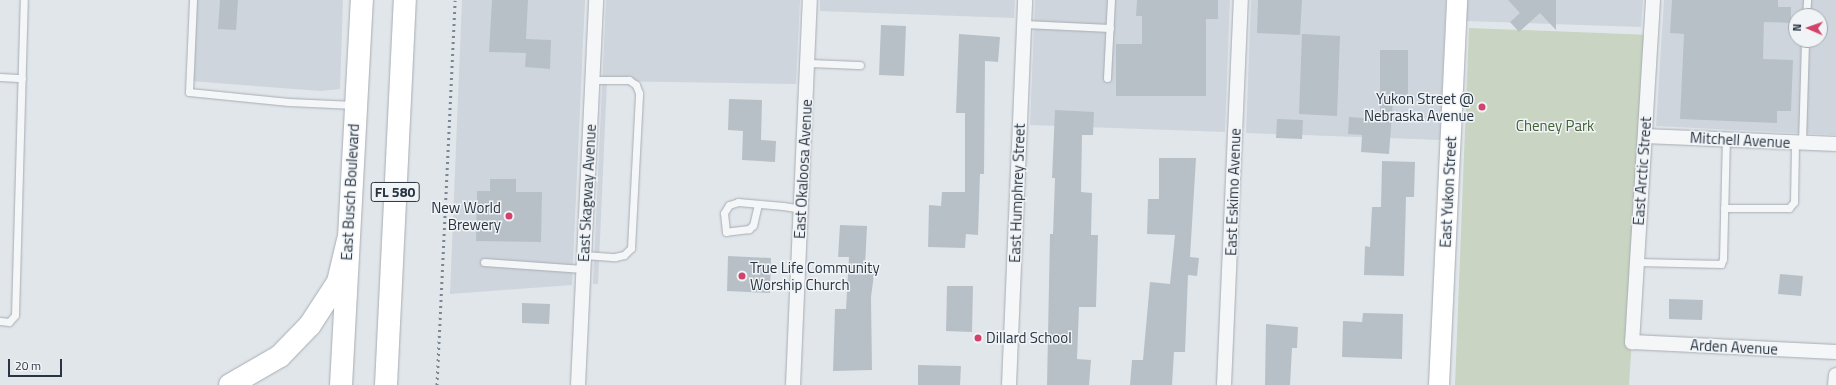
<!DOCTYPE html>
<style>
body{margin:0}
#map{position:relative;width:1836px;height:385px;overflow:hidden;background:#e1e6ea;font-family:"Titillium Web",sans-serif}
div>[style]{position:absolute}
.built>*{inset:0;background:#cfd5dc}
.green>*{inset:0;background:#c9d4c2}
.building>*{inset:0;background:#b8c0c7}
.roads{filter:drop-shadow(0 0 1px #a6adb4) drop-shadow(0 0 1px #a6adb4)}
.lane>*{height:7px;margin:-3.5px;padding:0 3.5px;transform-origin:3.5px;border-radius:3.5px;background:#f4f6f8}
.street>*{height:14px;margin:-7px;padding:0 7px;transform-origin:7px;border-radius:7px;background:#f4f6f8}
.secondary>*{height:20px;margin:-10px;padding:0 10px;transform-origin:10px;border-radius:10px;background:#fff}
.primary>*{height:22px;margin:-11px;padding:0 11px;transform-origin:11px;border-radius:11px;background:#fff}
.highway>*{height:22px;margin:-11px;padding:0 11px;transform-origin:11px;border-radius:11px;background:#fff}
.rail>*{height:3px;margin-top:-1.5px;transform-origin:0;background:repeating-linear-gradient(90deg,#7a8794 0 2px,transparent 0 6px)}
.dots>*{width:11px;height:11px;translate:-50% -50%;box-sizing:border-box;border:2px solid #f1f4f7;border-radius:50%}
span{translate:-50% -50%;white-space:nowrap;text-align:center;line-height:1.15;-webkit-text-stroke:3px #f1f4f7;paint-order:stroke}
.shield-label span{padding:1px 3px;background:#f1f4f7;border:1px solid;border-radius:3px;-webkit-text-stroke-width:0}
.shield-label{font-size:14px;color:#293542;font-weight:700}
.poi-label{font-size:15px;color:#293542}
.right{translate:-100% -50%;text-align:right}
.left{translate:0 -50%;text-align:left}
.park-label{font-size:15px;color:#435f35}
.street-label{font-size:15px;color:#293542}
.north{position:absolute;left:1788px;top:8px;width:40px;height:40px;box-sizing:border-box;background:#f1f4f7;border:1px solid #a1a8af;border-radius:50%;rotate:272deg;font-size:11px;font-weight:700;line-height:16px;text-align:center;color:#293542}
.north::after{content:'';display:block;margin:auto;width:14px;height:18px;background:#d3426b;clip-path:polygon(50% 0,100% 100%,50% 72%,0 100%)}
.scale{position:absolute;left:8px;top:359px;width:54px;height:18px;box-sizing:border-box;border:2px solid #293542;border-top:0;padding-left:5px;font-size:12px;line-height:14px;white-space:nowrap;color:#293542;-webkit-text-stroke:3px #f1f4f7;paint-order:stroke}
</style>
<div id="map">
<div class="built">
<i style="clip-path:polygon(194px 0,343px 0,340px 89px,321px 91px,190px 81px)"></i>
<i style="clip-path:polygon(462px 0,585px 0,572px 285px,450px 294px)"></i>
<i style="clip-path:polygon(606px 0,800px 0,796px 84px,607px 81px,598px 284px,593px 284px)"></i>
<i style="clip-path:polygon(820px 0,1015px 0,1014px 18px,820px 11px)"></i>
<i style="clip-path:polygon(1035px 0,1230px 0,1225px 132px,1030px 125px)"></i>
<i style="clip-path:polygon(1251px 0,1446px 0,1440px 140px,1246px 133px)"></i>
<i style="clip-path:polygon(1467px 0,1643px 0,1641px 27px,1466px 21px)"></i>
<i style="clip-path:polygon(evenodd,1664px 0,1836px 0,1836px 135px,1656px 126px,1664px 0,1796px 16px,1820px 16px,1820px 40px,1796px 40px,1796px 16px)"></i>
</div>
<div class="green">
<i style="clip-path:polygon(1469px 28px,1651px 35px,1629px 385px,1455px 385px)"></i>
</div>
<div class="building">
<i style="clip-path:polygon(220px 0,238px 0,236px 30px,218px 29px)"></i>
<i style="clip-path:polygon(492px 0,528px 0,526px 39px,551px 40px,550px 69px,525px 67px,526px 53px,489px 52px)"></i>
<i style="clip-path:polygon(1137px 0,1218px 0,1218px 19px,1206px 19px,1206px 96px,1116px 96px,1116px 44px,1142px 44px,1142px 16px,1136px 16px)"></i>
<i style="clip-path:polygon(1258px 0,1302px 0,1300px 35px,1257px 33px)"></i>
<i style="clip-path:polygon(1508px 0,1556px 0,1556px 30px,1540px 13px,1519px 32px,1510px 22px,1520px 13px)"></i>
<i style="clip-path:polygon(1672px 0,1778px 0,1778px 7px,1791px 7px,1791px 23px,1764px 22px,1763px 59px,1793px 60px,1791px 111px,1777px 111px,1777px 123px,1680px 119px,1684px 34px,1670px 33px)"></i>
<i style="clip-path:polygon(881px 25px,906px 26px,904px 76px,879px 75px)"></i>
<i style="clip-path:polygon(959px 34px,1000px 37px,998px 62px,985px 61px,984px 174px,980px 174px,978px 235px,966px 234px,965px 248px,928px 247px,929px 205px,941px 206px,942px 192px,965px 192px,965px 113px,956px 113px)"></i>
<i style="clip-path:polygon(1302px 34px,1340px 36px,1337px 116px,1299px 114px)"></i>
<i style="clip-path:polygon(1380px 50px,1408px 50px,1408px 101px,1393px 101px,1389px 154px,1361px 152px,1362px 135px,1348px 134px,1349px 117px,1380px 119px)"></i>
<i style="clip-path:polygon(729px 99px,762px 100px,761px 140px,776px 141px,775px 162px,742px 160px,743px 131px,728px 130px)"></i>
<i style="clip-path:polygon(1055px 110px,1094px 112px,1093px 135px,1082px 135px,1081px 192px,1092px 193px,1091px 235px,1098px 235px,1096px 307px,1079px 307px,1077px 359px,1091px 360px,1089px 385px,1047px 385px,1050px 234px,1053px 234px,1055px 178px,1052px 178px)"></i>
<i style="clip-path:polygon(1277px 119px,1303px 120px,1302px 139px,1276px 138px)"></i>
<i style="clip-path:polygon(1159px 158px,1196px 158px,1190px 257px,1199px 258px,1197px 276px,1188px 275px,1185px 352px,1174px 352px,1172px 385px,1130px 385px,1132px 360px,1143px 360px,1150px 282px,1170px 284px,1175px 235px,1147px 234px,1148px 199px,1159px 199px)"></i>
<i style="clip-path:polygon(1382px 161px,1415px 162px,1414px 197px,1406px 197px,1404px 276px,1364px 275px,1365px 246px,1370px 247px,1372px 207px,1381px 207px)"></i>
<i style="clip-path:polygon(490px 179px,516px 179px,516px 192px,542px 192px,541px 242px,476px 241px,477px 191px,490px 191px)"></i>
<i style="clip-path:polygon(840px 225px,867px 226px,865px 266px,875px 267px,871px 297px,872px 370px,833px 371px,835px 309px,846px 309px,849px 257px,838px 257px)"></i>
<i style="clip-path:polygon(728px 256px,771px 258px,770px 293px,727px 291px)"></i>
<i style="clip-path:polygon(1780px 274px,1803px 276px,1801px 296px,1778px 294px)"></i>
<i style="clip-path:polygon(947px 286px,973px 286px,972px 332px,946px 331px)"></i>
<i style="clip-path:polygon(1669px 299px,1703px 300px,1702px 320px,1669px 319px)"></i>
<i style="clip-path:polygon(522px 303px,550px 304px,549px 324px,522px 323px)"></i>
<i style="clip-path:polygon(1363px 313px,1403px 314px,1402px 359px,1342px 357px,1343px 321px,1362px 322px)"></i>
<i style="clip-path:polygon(1266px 324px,1298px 327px,1297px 348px,1292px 348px,1290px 385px,1265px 385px)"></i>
<i style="clip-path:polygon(918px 365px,961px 366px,960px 385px,918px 385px)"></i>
</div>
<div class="roads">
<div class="lane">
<i style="left:193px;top:0;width:92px;rotate:92.5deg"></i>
<i style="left:189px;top:92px;width:100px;rotate:5.7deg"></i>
<i style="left:289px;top:102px;width:65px;rotate:2.6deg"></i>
<i style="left:1806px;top:16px;width:16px;rotate:-86deg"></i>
<i style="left:1024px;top:24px;width:86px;rotate:2.7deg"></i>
<i style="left:807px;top:63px;width:53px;rotate:2.2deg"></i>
<i style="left:0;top:77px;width:22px;rotate:3deg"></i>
<i style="left:1107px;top:78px;width:78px;rotate:-87.1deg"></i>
<i style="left:1802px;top:143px;width:103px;rotate:-88.3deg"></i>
<i style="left:758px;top:204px;width:22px;rotate:103deg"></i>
<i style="left:753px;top:225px;width:6px;rotate:135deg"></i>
<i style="left:749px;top:229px;width:23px;rotate:173deg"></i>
<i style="left:726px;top:232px;width:19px;rotate:-96deg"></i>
<i style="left:724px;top:213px;width:9px;rotate:-58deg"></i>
<i style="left:729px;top:205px;width:9px;rotate:-18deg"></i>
<i style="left:738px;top:202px;width:45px;rotate:5.1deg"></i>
<i style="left:783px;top:206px;width:18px;rotate:9deg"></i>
<i style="left:1724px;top:208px;width:65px"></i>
<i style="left:1789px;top:208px;width:8px;rotate:-50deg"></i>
<i style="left:1794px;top:202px;width:59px;rotate:-89deg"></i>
<i style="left:584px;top:255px;width:31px;rotate:4deg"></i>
<i style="left:615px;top:257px;width:9px;rotate:-13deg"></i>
<i style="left:624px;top:255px;width:10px;rotate:-45deg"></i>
<i style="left:631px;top:248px;width:155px;rotate:-87deg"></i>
<i style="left:639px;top:93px;width:9px;rotate:-111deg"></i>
<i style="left:636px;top:85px;width:9px;rotate:-144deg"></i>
<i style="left:629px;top:80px;width:37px;rotate:180deg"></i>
<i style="left:484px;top:262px;width:99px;rotate:4deg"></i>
<i style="left:1637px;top:262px;width:84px;rotate:1.4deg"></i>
<i style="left:1721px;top:264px;width:5px;rotate:-68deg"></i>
<i style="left:1723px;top:259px;width:120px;rotate:-88.6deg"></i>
<i style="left:0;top:321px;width:9px;rotate:6deg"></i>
<i style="left:9px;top:322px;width:9px;rotate:-49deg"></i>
<i style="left:15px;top:315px;width:315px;rotate:-88.4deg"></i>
</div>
<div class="street">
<i style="left:1653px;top:0;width:343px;rotate:93.5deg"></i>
<i style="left:1632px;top:342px;width:204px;rotate:2.8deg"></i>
<i style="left:1645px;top:136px;width:191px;rotate:2.4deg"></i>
<i style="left:578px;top:385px;width:385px;rotate:-87.3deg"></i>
<i style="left:793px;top:385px;width:385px;rotate:-87.5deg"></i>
<i style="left:1009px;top:385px;width:385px;rotate:-87.6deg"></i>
<i style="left:1224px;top:385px;width:385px;rotate:-87.5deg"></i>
<i style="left:1835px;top:385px;width:10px;rotate:-84deg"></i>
</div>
<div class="secondary">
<i style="left:1439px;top:385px;width:385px;rotate:-87.3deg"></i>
</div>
<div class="primary">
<i style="left:341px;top:385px;width:386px;rotate:-86.9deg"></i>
<i style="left:386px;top:385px;width:385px;rotate:-87.2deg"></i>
</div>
<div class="highway">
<i style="left:230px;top:385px;width:58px;rotate:-30.1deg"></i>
<i style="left:280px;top:356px;width:43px;rotate:-45.9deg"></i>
<i style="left:310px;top:325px;width:51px;rotate:-56.9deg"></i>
<i style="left:338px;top:282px;width:43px;rotate:-76.6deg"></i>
</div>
</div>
<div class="rail">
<i style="left:437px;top:385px;width:385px;rotate:-87.3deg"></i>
</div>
<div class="dots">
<i style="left:1482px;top:107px;background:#d3426b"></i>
<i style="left:509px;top:216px;background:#d3426b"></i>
<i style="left:742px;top:276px;background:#d3426b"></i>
<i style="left:978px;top:338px;background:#d3426b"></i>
</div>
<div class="shield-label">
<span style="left:395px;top:192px">FL 580</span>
</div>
<div class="poi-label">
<span class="right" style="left:1474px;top:107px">Yukon Street @<br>Nebraska Avenue</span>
<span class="right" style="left:501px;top:216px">New World<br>Brewery</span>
<span class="left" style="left:750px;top:276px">True Life Community<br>Worship Church</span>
<span class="left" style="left:986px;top:338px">Dillard School</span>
</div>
<div class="park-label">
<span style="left:1555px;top:126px">Cheney Park</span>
</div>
<div class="street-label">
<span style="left:1740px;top:140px;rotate:3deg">Mitchell Avenue</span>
<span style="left:803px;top:169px;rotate:-87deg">East Okaloosa Avenue</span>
<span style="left:1642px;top:171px;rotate:-86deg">East Arctic Street</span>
<span style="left:350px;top:192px;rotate:-87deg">East Busch Boulevard</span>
<span style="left:1233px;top:192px;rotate:-88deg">East Eskimo Avenue</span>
<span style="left:1448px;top:192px;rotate:-87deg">East Yukon Street</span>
<span style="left:587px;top:193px;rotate:-87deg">East Skagway Avenue</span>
<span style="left:1017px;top:193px;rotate:-88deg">East Humphrey Street</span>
<span style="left:1734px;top:347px;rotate:3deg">Arden Avenue</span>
</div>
<div class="north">N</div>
<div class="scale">20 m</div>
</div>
